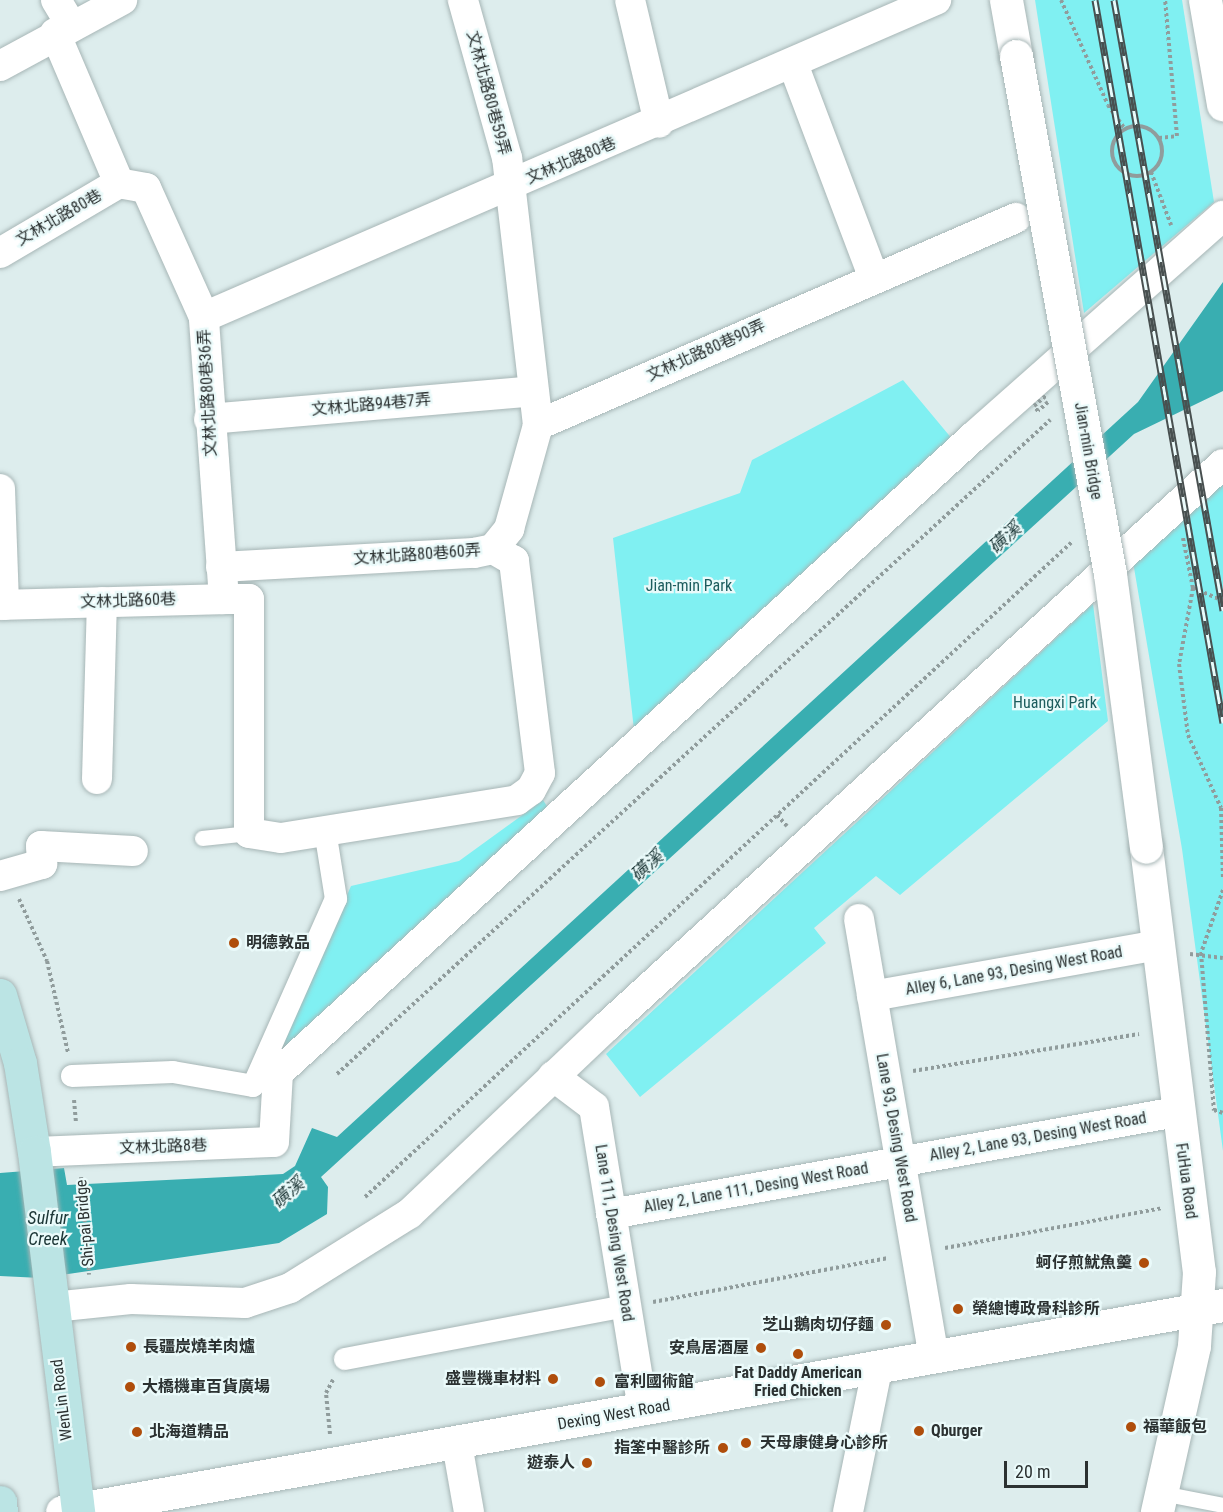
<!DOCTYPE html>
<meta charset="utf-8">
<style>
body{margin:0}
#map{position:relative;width:1223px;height:1512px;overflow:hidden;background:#ddeded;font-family:"Roboto Condensed","Noto Sans TC",sans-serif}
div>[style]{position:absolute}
.green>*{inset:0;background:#80f0f2}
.water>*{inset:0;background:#39aeb1}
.path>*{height:4px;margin-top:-2px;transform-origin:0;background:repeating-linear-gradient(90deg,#909c9c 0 3px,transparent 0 6px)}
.path>.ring{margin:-2px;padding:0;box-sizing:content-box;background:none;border:4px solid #909c9c;border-radius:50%}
.roads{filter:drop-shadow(0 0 2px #a7b6b6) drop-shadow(0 0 2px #a7b6b6)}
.service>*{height:15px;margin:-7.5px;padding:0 7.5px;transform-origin:7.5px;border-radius:7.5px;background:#fff}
.pedestrian>*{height:22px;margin:-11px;padding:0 11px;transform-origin:11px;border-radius:11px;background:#fff}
.minor>*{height:30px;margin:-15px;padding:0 15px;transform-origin:15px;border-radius:15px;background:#fff}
.tertiary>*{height:33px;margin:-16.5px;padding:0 16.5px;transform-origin:16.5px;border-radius:16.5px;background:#fff}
.secondary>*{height:33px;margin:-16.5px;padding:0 16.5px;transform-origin:16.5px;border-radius:16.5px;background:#bbe4e4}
.rail>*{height:7px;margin-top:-3.5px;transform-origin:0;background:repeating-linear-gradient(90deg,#eafafa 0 14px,#485050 0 28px);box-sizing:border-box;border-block:2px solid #485050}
.path-bridge>*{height:4px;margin-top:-2px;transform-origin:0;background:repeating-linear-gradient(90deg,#909c9c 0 3px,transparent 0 6px)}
.bridges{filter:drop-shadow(0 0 2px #a7b6b6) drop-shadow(0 0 2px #a7b6b6)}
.tertiary-bridge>*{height:33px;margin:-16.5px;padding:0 16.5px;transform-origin:16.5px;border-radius:16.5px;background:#fff}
.dots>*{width:16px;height:16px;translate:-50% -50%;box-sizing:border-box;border:3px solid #eafafa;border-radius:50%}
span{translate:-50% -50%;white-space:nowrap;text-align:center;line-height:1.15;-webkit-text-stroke:4.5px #eafafa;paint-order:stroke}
.street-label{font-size:16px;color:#2b3131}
.park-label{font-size:16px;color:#1c5c5d}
.poi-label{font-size:16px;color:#2b3131;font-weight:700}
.left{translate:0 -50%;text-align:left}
.right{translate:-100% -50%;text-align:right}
.water-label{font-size:18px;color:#1b3535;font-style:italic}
.scale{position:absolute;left:1004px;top:1461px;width:84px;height:27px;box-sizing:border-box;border:3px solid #2b3131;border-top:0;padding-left:8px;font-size:18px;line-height:21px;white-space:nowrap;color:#2b3131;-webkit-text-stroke:4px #eafafa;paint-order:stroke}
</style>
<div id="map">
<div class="green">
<i style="clip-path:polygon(1035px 0,1182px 0,1214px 202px,1084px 313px)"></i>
<i style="clip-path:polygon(903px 380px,953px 440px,634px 730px,613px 538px,740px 493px,752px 460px)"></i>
<i style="clip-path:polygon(1223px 481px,1223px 1151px,1182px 849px,1133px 562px)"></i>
<i style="clip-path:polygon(1093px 604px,1108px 721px,900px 895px,876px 876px,814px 928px,826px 943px,640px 1097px,606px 1054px)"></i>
<i style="clip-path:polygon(543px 800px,550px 811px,275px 1058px,351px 886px,459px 861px)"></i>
</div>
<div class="water">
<i style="clip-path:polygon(1223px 282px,1223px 391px,1134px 434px,321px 1177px,328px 1187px,327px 1214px,279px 1243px,41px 1278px,0 1276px,0 1173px,64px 1168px,67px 1185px,283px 1174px,295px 1166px,312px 1128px,337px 1137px,1138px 402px)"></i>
</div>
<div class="path">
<i style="left:1061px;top:0;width:115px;rotate:65.9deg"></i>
<i style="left:1108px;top:105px;width:29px;rotate:55deg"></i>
<i class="ring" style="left:1112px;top:126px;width:46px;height:46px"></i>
<i style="left:1159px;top:138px;width:18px;rotate:-6deg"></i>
<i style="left:1177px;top:136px;width:137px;rotate:-95deg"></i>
<i style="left:1151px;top:172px;width:57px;rotate:69.3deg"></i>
<i style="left:1183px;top:538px;width:51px;rotate:78.7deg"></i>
<i style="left:1193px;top:588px;width:77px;rotate:100.4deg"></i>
<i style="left:1179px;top:664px;width:72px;rotate:82.8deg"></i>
<i style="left:1188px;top:735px;width:80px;rotate:65.7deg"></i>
<i style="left:1221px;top:808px;width:70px;rotate:88.4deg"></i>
<i style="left:1193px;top:588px;width:33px;rotate:23deg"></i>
<i style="left:777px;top:815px;width:15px;rotate:48deg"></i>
<i style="left:1223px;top:890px;width:67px;rotate:109.2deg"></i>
<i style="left:1201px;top:953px;width:158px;rotate:85.3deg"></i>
<i style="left:1214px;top:1110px;width:9px;rotate:18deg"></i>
<i style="left:19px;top:899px;width:68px;rotate:65.7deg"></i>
<i style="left:47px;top:961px;width:94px;rotate:77.1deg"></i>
<i style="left:1190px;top:954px;width:33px;rotate:7deg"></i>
<i style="left:913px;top:1071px;width:229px;rotate:-9.3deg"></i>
<i style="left:337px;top:1074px;width:968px;rotate:-42.53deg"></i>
<i style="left:74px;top:1100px;width:22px;rotate:85deg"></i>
<i style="left:81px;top:1177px;width:98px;rotate:85.3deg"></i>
<i style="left:365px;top:1197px;width:965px;rotate:-42.82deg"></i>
<i style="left:945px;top:1248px;width:221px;rotate:-10.4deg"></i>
<i style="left:653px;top:1302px;width:238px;rotate:-10.6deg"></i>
<i style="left:330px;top:1434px;width:41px;rotate:-95.6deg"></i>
<i style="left:326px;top:1393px;width:15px;rotate:-62deg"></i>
</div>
<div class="roads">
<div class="service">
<i style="left:202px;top:838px;width:47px;rotate:-6.1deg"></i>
<i style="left:1162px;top:1493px;width:62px;rotate:11.1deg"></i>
</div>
<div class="pedestrian">
<i style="left:72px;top:1076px;width:101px;rotate:-2.3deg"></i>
<i style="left:173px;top:1072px;width:81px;rotate:9.9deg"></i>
<i style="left:253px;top:1086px;width:205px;rotate:-66.1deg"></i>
<i style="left:336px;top:899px;width:70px;rotate:-99.1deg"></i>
<i style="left:345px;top:1359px;width:286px;rotate:-10.7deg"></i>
</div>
<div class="minor">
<i style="left:56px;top:0;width:31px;rotate:59deg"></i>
<i style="left:630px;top:0;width:126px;rotate:76.7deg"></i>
<i style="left:55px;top:33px;width:163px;rotate:66.9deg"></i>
<i style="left:793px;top:64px;width:229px;rotate:69.3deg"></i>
<i style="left:0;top:66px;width:139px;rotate:-28.4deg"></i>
<i style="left:0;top:253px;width:138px;rotate:-30.5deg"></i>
<i style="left:204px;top:317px;width:798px;rotate:-23.42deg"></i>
<i style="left:209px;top:419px;width:325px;rotate:-4.9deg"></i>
<i style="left:538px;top:425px;width:521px;rotate:-23.42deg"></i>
<i style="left:0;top:489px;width:116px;rotate:88deg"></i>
<i style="left:221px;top:567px;width:253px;rotate:-3.2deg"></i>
<i style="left:474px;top:553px;width:19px;rotate:-12deg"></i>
<i style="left:493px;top:549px;width:26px;rotate:-51deg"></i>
<i style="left:509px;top:529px;width:108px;rotate:-74.4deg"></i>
<i style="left:538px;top:425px;width:269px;rotate:-96.6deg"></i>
<i style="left:507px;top:158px;width:164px;rotate:-105.6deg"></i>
<i style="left:224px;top:599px;width:25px"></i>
<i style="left:249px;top:599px;width:234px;rotate:90deg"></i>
<i style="left:249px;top:833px;width:32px;rotate:9deg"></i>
<i style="left:281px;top:838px;width:239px;rotate:-9.1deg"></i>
<i style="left:517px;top:800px;width:17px;rotate:-36deg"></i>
<i style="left:531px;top:790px;width:19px;rotate:-62deg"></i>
<i style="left:540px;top:773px;width:214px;rotate:-97deg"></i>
<i style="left:514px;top:561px;width:24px;rotate:-150deg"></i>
<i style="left:0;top:605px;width:224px;rotate:-1.5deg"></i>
<i style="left:224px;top:599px;width:283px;rotate:-94.1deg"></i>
<i style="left:204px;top:317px;width:141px;rotate:-114.2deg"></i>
<i style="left:146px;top:188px;width:27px;rotate:-170deg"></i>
<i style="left:97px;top:779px;width:177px;rotate:-88.4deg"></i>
<i style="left:0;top:876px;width:44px;rotate:-15.9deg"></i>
<i style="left:42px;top:864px;width:18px;rotate:-93deg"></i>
<i style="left:41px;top:846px;width:92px;rotate:3.1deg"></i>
<i style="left:859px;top:919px;width:444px;rotate:80.3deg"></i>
<i style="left:872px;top:996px;width:290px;rotate:-10.1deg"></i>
<i style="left:553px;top:1076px;width:51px;rotate:37.1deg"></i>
<i style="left:594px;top:1107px;width:306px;rotate:80.8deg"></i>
<i style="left:34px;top:1152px;width:240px;rotate:-2.4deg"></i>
<i style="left:274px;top:1142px;width:69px;rotate:-86.7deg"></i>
<i style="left:278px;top:1073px;width:942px;rotate:-42.46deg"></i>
<i style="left:973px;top:437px;width:334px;rotate:-41.5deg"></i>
<i style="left:611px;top:1214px;width:574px;rotate:-10.23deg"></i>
<i style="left:53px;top:1307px;width:78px;rotate:-5.9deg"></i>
<i style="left:131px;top:1299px;width:114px;rotate:2deg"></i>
<i style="left:245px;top:1303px;width:47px;rotate:-18.4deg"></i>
<i style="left:290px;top:1288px;width:140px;rotate:-31.9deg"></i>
<i style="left:409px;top:1214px;width:272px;rotate:-43.5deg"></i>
<i style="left:606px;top:1027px;width:835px;rotate:-42.38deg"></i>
<i style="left:457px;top:1444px;width:69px;rotate:80deg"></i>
<i style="left:848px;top:1512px;width:146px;rotate:-78.5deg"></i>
</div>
<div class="tertiary">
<i style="left:1006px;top:0;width:57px;rotate:79.9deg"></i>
<i style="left:1205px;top:0;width:106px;rotate:80.2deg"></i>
<i style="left:1146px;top:847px;width:428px;rotate:82.9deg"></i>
<i style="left:1199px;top:1272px;width:74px;rotate:93.9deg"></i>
<i style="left:1194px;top:1346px;width:170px;rotate:102.6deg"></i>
<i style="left:62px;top:1512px;width:1179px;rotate:-10.11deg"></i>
</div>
<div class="secondary">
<i style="left:0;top:995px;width:71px;rotate:73.6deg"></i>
<i style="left:20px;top:1063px;width:90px;rotate:81.1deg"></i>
<i style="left:34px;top:1152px;width:363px;rotate:83deg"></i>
<i style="left:0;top:1502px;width:10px;rotate:84deg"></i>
</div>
</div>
<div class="rail">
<i style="left:1095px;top:0;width:734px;rotate:79.96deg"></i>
<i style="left:1114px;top:0;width:620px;rotate:79.87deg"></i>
</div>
<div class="path-bridge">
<i style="left:1048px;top:402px;width:13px;rotate:138deg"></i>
<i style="left:1038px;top:411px;width:6px;rotate:-129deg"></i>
<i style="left:1034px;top:406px;width:18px;rotate:-41deg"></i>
</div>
<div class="bridges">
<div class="tertiary-bridge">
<i style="left:1016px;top:56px;width:526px;rotate:79.71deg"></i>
<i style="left:1110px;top:574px;width:275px;rotate:82.5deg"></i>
</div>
</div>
<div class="dots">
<i style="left:234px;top:943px;background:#af4e0c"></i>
<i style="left:1144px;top:1263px;background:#af4e0c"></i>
<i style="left:958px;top:1309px;background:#af4e0c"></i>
<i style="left:886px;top:1325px;background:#af4e0c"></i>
<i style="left:131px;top:1347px;background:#af4e0c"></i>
<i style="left:761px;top:1348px;background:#af4e0c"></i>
<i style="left:798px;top:1354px;background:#af4e0c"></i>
<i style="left:553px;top:1379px;background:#af4e0c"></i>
<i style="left:600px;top:1382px;background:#af4e0c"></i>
<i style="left:130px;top:1387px;background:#af4e0c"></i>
<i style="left:1131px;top:1427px;background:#af4e0c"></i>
<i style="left:919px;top:1431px;background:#af4e0c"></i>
<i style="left:137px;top:1432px;background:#af4e0c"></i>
<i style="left:746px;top:1443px;background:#af4e0c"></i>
<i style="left:723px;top:1448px;background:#af4e0c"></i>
<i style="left:587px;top:1463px;background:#af4e0c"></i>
</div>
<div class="street-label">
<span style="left:488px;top:93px;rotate:75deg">文林北路80巷59弄</span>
<span style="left:571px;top:161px;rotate:-23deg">文林北路80巷</span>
<span style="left:59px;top:218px;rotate:-30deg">文林北路80巷</span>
<span style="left:706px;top:351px;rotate:-24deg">文林北路80巷90弄</span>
<span style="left:208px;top:393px;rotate:-93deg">文林北路80巷36弄</span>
<span style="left:371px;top:405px;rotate:-5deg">文林北路94巷7弄</span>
<span style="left:1088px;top:451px;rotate:80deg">Jian-min Bridge</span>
<span style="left:417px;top:555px;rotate:-4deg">文林北路80巷60弄</span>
<span style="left:128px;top:601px;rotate:-2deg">文林北路60巷</span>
<span style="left:1014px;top:971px;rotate:-10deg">Alley 6, Lane 93, Desing West Road</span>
<span style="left:1038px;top:1137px;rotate:-10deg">Alley 2, Lane 93, Desing West Road</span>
<span style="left:896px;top:1138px;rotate:80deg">Lane 93, Desing West Road</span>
<span style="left:163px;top:1147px;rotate:-2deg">文林北路8巷</span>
<span style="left:1186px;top:1181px;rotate:82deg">FuHua Road</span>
<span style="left:756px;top:1188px;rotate:-10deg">Alley 2, Lane 111, Desing West Road</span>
<span style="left:85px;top:1223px;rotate:-95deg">Shi-pai Bridge</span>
<span style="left:614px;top:1233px;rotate:81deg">Lane 111, Desing West Road</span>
<span style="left:62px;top:1400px;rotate:-97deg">WenLin Road</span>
<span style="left:614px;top:1415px;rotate:-10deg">Dexing West Road</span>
</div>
<div class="park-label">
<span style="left:689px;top:586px">Jian-min Park</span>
<span style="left:1055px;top:703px">Huangxi Park</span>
</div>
<div class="poi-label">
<span class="left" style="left:246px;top:943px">明德敦品</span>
<span class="right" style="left:1132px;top:1263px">蚵仔煎魷魚羹</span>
<span class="left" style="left:972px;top:1309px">榮總博政骨科診所</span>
<span class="right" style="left:874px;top:1325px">芝山鵝肉切仔麵</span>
<span class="left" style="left:143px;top:1347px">長疆炭燒羊肉爐</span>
<span class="right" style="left:749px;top:1348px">安鳥居酒屋</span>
<span style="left:798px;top:1382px">Fat Daddy American<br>Fried Chicken</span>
<span class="right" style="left:541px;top:1379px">盛豐機車材料</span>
<span class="left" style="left:614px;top:1382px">富利國術館</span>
<span class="left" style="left:142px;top:1387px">大橋機車百貨廣場</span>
<span class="left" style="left:1143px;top:1427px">福華飯包</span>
<span class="left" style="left:931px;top:1431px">Qburger</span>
<span class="left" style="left:149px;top:1432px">北海道精品</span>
<span class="left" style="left:760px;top:1443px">天母康健身心診所</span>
<span class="right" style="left:710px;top:1448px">指筌中醫診所</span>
<span class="right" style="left:575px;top:1463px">遊泰人</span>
</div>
<div class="water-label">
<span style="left:1005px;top:538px;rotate:-42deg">磺溪</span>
<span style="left:647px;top:866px;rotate:-42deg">磺溪</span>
<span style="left:288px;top:1193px;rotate:-41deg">磺溪</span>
<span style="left:48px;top:1229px">Sulfur<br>Creek</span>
</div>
<div class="scale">20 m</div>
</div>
